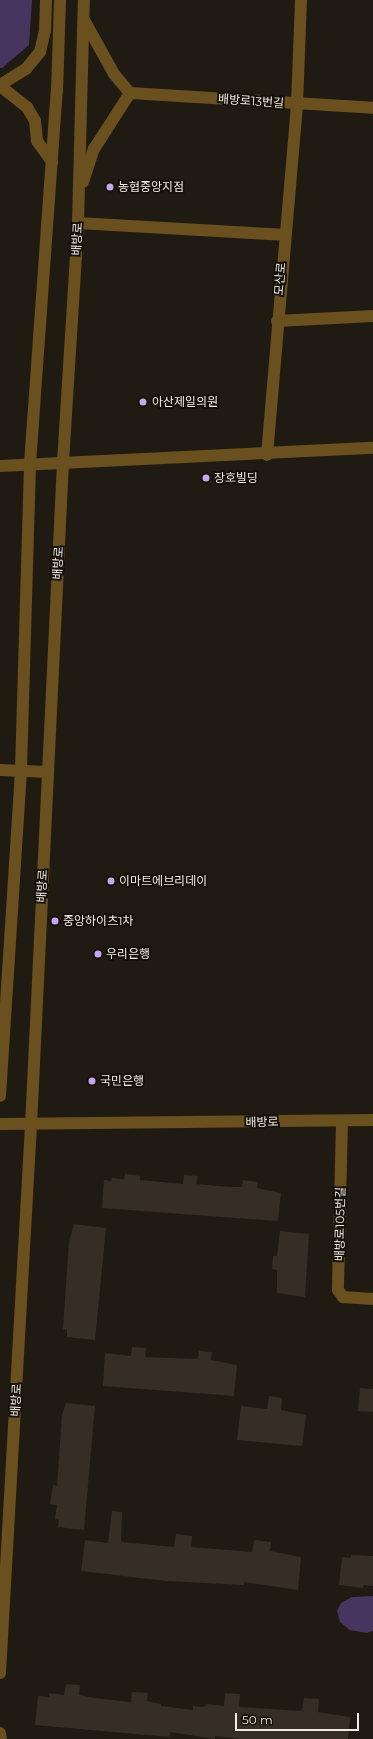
<!DOCTYPE html>
<meta charset="utf-8">
<style>
body{margin:0}
#map{position:relative;width:373px;height:1739px;overflow:hidden;background:#201b12;font-family:Montserrat,"Noto Sans KR",sans-serif}
div>[style]{position:absolute}
.green>*{inset:0;background:#46355f}
.building>*{inset:0;background:#342e24}
.minor>*{height:12px;margin:-6px;padding:0 6px;transform-origin:6px;border-radius:6px;background:#6a4f1f}
.dots>*{width:11px;height:11px;translate:-50% -50%;box-sizing:border-box;border:2px solid #171209;border-radius:50%}
span{translate:-50% -50%;white-space:nowrap;text-align:center;line-height:1.15;-webkit-text-stroke:4px #171209;paint-order:stroke}
.street-label{font-size:12px;color:#efebe5}
.poi-label{font-size:12px;color:#efebe5}
.left{translate:0 -50%;text-align:left}
.scale{position:absolute;left:235px;top:1713px;width:124px;height:18px;box-sizing:border-box;border:2px solid #efebe5;border-top:0;padding-left:5px;font-size:12px;line-height:14px;white-space:nowrap;color:#efebe5;-webkit-text-stroke:3px #171209;paint-order:stroke}
</style>
<div id="map">
<div class="green">
<i style="clip-path:polygon(0 0,32px 0,29px 45px,2px 68px,0 68px)"></i>
<i style="clip-path:polygon(373px 1596px,373px 1631px,367px 1633px,350px 1630px,340px 1622px,337px 1611px,341px 1603px,352px 1597px)"></i>
</div>
<div class="building">
<i style="clip-path:polygon(125px 1174px,140px 1176px,140px 1180px,183px 1184px,184px 1175px,198px 1176px,196px 1184px,230px 1187px,242px 1187px,243px 1180px,258px 1182px,257px 1188px,281px 1193px,278px 1221px,102px 1208px,104px 1180px,111px 1181px,112px 1178px,124px 1179px)"></i>
<i style="clip-path:polygon(74px 1224px,106px 1228px,95px 1340px,67px 1337px,67px 1330px,63px 1329px,69px 1242px)"></i>
<i style="clip-path:polygon(280px 1231px,309px 1234px,305px 1297px,277px 1293px,277px 1270px,272px 1269px,273px 1256px,277px 1256px)"></i>
<i style="clip-path:polygon(132px 1347px,146px 1348px,145px 1357px,198px 1359px,199px 1351px,212px 1352px,211px 1360px,237px 1365px,234px 1396px,103px 1386px,105px 1353px,131px 1356px)"></i>
<i style="clip-path:polygon(360px 1388px,373px 1389px,373px 1412px,358px 1411px)"></i>
<i style="clip-path:polygon(269px 1396px,282px 1398px,281px 1410px,306px 1415px,302px 1446px,237px 1440px,241px 1406px,267px 1409px)"></i>
<i style="clip-path:polygon(66px 1403px,95px 1406px,84px 1530px,58px 1527px,59px 1520px,55px 1519px,57px 1505px,50px 1504px,53px 1485px,57px 1486px,62px 1415px)"></i>
<i style="clip-path:polygon(112px 1511px,122px 1512px,121px 1542px,174px 1547px,176px 1534px,192px 1536px,191px 1547px,252px 1552px,254px 1540px,271px 1542px,270px 1551px,301px 1557px,298px 1590px,244px 1582px,244px 1585px,166px 1581px,81px 1571px,85px 1540px,108px 1543px)"></i>
<i style="clip-path:polygon(351px 1555px,373px 1556px,373px 1586px,364px 1585px,363px 1588px,339px 1585px,342px 1557px,351px 1558px)"></i>
<i style="clip-path:polygon(66px 1684px,80px 1685px,79px 1695px,94px 1698px,131px 1702px,132px 1692px,148px 1693px,147px 1701px,161px 1704px,161px 1706px,193px 1710px,193px 1706px,205px 1707px,206px 1704px,224px 1706px,225px 1693px,240px 1694px,239px 1707px,302px 1711px,304px 1698px,319px 1699px,318px 1712px,350px 1717px,348px 1739px,241px 1739px,215px 1736px,215px 1739px,170px 1732px,170px 1737px,35px 1725px,38px 1696px,49px 1697px,49px 1693px,64px 1695px)"></i>
</div>
<div class="minor">
<i style="left:84px;top:20px;width:62px;rotate:60.9deg"></i>
<i style="left:114px;top:74px;width:25px;rotate:50deg"></i>
<i style="left:0;top:85px;width:31px;rotate:-32deg"></i>
<i style="left:26px;top:69px;width:22px;rotate:-51deg"></i>
<i style="left:40px;top:52px;width:23px;rotate:-77deg"></i>
<i style="left:45px;top:30px;width:30px;rotate:-88deg"></i>
<i style="left:0;top:86px;width:34px;rotate:38deg"></i>
<i style="left:27px;top:107px;width:16px;rotate:60deg"></i>
<i style="left:35px;top:121px;width:20px;rotate:84deg"></i>
<i style="left:37px;top:141px;width:26px;rotate:54deg"></i>
<i style="left:130px;top:93px;width:243px;rotate:3.5deg"></i>
<i style="left:83px;top:182px;width:35px;rotate:-72deg"></i>
<i style="left:94px;top:149px;width:67px;rotate:-57.3deg"></i>
<i style="left:78px;top:223px;width:206px;rotate:3.3deg"></i>
<i style="left:277px;top:321px;width:96px;rotate:-3deg"></i>
<i style="left:267px;top:455px;width:352px;rotate:-85.1deg"></i>
<i style="left:297px;top:104px;width:104px;rotate:-87.8deg"></i>
<i style="left:0;top:466px;width:373px;rotate:-2.8deg"></i>
<i style="left:0;top:770px;width:48px;rotate:2.4deg"></i>
<i style="left:0;top:1096px;width:328px;rotate:-86.3deg"></i>
<i style="left:21px;top:769px;width:305px;rotate:-88.3deg"></i>
<i style="left:30px;top:464px;width:374px;rotate:-85.9deg"></i>
<i style="left:57px;top:91px;width:91px;rotate:-88.1deg"></i>
<i style="left:342px;top:1121px;width:169px;rotate:91.4deg"></i>
<i style="left:338px;top:1290px;width:9px;rotate:54deg"></i>
<i style="left:343px;top:1297px;width:30px;rotate:4deg"></i>
<i style="left:0;top:1124px;width:373px;rotate:-0.6deg"></i>
<i style="left:0;top:1673px;width:548px;rotate:-86.76deg"></i>
<i style="left:31px;top:1126px;width:665px;rotate:-87.24deg"></i>
<i style="left:63px;top:462px;width:239px;rotate:-86.4deg"></i>
<i style="left:78px;top:223px;width:223px;rotate:-88.5deg"></i>
<i style="left:0;top:1733px;width:6px;rotate:81deg"></i>
</div>
<div class="dots">
<i style="left:110px;top:187px;background:#c3a7f2"></i>
<i style="left:143px;top:402px;background:#c3a7f2"></i>
<i style="left:206px;top:478px;background:#c3a7f2"></i>
<i style="left:111px;top:881px;background:#c3a7f2"></i>
<i style="left:55px;top:921px;background:#c3a7f2"></i>
<i style="left:98px;top:954px;background:#c3a7f2"></i>
<i style="left:92px;top:1081px;background:#c3a7f2"></i>
</div>
<div class="street-label">
<span style="left:251px;top:101px;rotate:4deg">배방로13번길</span>
<span style="left:77px;top:239px;rotate:-87deg">배방로</span>
<span style="left:280px;top:279px;rotate:-85deg">모산로</span>
<span style="left:58px;top:563px;rotate:-87deg">배방로</span>
<span style="left:42px;top:886px;rotate:-87deg">배방로</span>
<span style="left:262px;top:1122px;rotate:-1deg">배방로</span>
<span style="left:340px;top:1224px;rotate:-89deg">배방로105번길</span>
<span style="left:16px;top:1400px;rotate:-87deg">배방로</span>
</div>
<div class="poi-label">
<span class="left" style="left:118px;top:187px">농협중앙지점</span>
<span class="left" style="left:152px;top:402px">아산제일의원</span>
<span class="left" style="left:214px;top:478px">장호빌딩</span>
<span class="left" style="left:119px;top:881px">이마트에브리데이</span>
<span class="left" style="left:63px;top:921px">중앙하이츠1차</span>
<span class="left" style="left:106px;top:954px">우리은행</span>
<span class="left" style="left:100px;top:1081px">국민은행</span>
</div>
<div class="scale">50 m</div>
</div>
